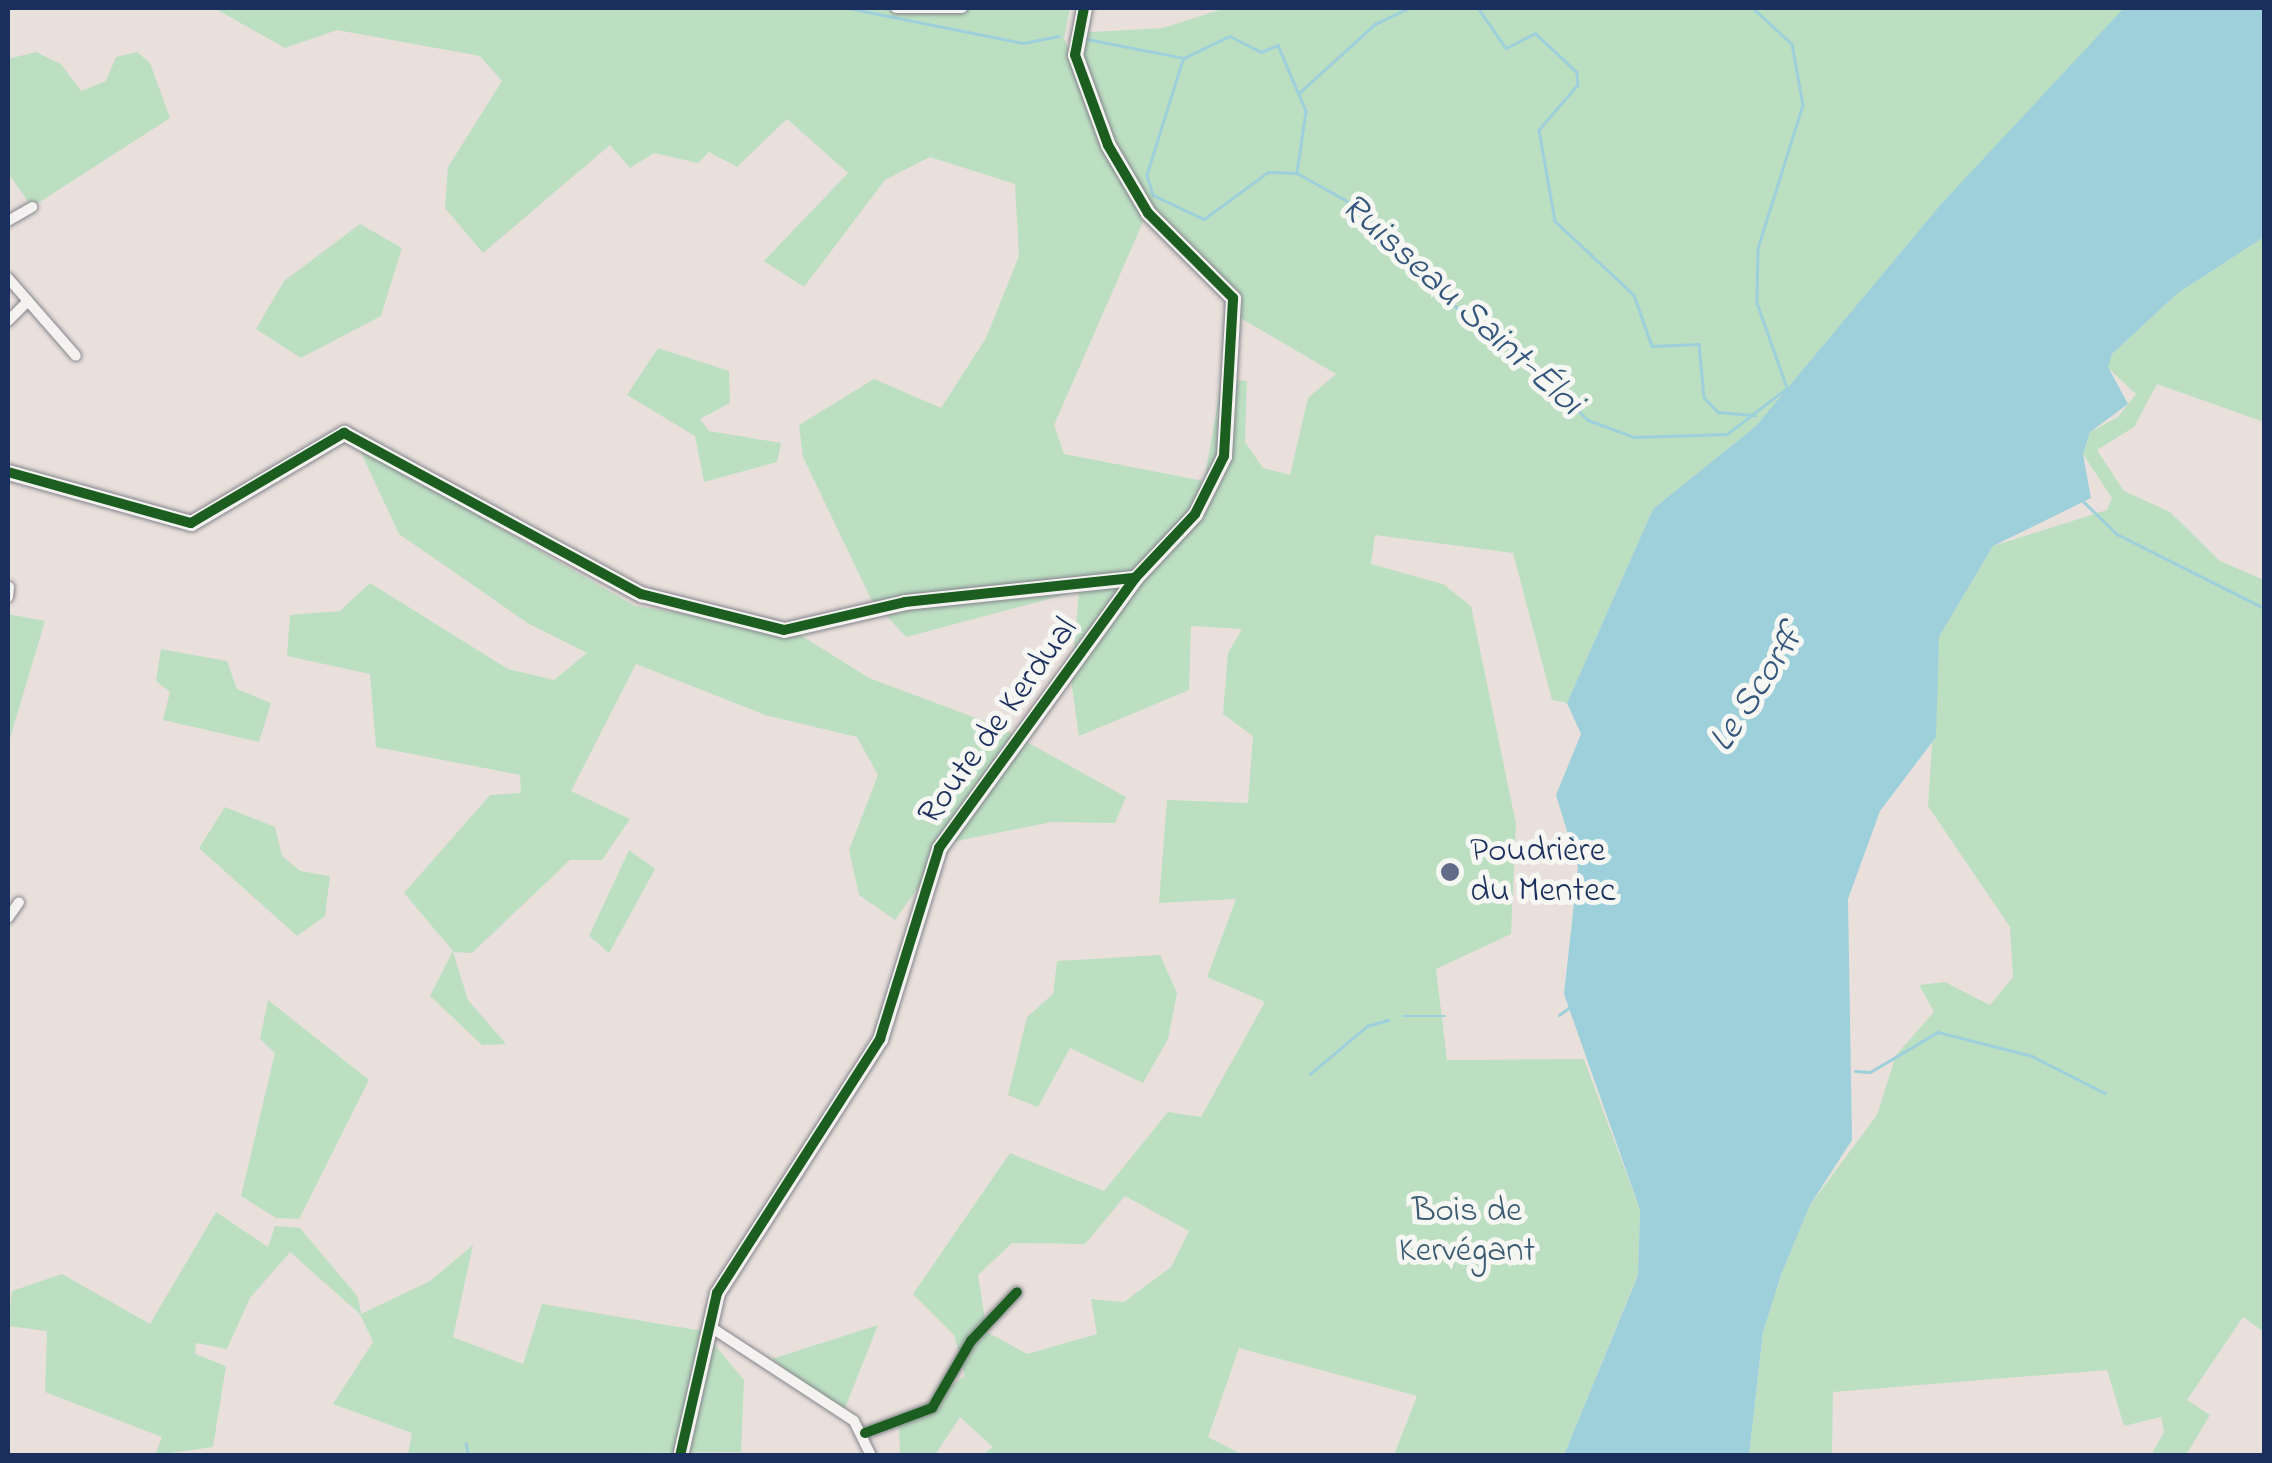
<!DOCTYPE html>
<meta charset="utf-8">
<style>
body{margin:0}
#map{position:relative;width:2272px;height:1463px;overflow:hidden;background:#e9e0dc;font-family:"Indie Flower",sans-serif}
div>[style]{position:absolute}
.green>*{inset:0;background:#bcdfc2}
.water>*{inset:0;background:#9dd0db}
.stream>*{height:2.5px;margin:-1.25px;padding:0 1.25px;transform-origin:1.25px;border-radius:1.25px;background:#9dd0db}
.roads{filter:drop-shadow(0 0 2px #84848b) drop-shadow(0 0 2px #84848b)}
.street>*{height:10px;margin:-5px;padding:0 5px;transform-origin:5px;border-radius:5px;background:#f3f2f0}
.secondary>*{height:15px;margin:-7.5px;padding:0 7.5px;transform-origin:7.5px;border-radius:7.5px;background:#f3f2f0}
.cycleway>*{height:10px;margin:-5px;padding:0 5px;transform-origin:5px;border-radius:5px;background:#1b5e20}
.dots>*{width:28px;height:28px;translate:-50% -50%;box-sizing:border-box;border:5px solid #f6f6f2;border-radius:50%}
span{translate:-50% -50%;white-space:nowrap;text-align:center;line-height:1.15;-webkit-text-stroke:10px #f6f6f2;paint-order:stroke}
.street-label{font-size:35px;color:#1b2f5e}
.poi-label{font-size:35px;color:#1b2f5e}
.left{translate:0 -50%;text-align:left}
.park-label{font-size:35px;color:#3a5b72}
.water-label{font-size:38px;color:#33567d;font-style:italic}
.frame{position:absolute;inset:0;border:10px solid #1b2f5e;pointer-events:none}
</style>
<div id="map">
<div class="green">
<i style="clip-path:polygon(evenodd,214px 8px,1070px 8px,1064px 39px,1077px 67px,1074px 33px,1163px 28px,1226px 8px,2124px 8px,1756px 426px,1653px 509px,1567px 703px,1552px 700px,1513px 553px,1375px 535px,1371px 564px,1443px 584px,1471px 606px,1516px 824px,1511px 934px,1436px 969px,1447px 1060px,1584px 1059px,1640px 1210px,1638px 1274px,1564px 1455px,1394px 1455px,1417px 1396px,1239px 1348px,1208px 1437px,1243px 1455px,982px 1455px,993px 1447px,960px 1417px,935px 1455px,900px 1455px,899px 1422px,965px 1376px,954px 1335px,913px 1294px,1010px 1153px,1104px 1191px,1168px 1112px,1201px 1117px,1265px 1002px,1207px 977px,1236px 899px,1159px 903px,1167px 800px,1248px 803px,1253px 736px,1223px 714px,1228px 653px,1242px 629px,1191px 626px,1189px 690px,1079px 736px,1071px 680px,1079px 591px,906px 637px,871px 599px,803px 457px,799px 425px,874px 379px,941px 408px,986px 338px,1019px 256px,1015px 184px,930px 157px,885px 180px,804px 287px,764px 261px,848px 173px,787px 119px,737px 167px,709px 152px,698px 163px,654px 153px,630px 168px,610px 145px,483px 253px,445px 208px,448px 167px,502px 81px,480px 56px,337px 30px,285px 48px,214px 8px,1086px 94px,1161px 228px,1233px 298px,1237px 316px,1336px 374px,1308px 398px,1290px 475px,1263px 468px,1245px 442px,1247px 381px,1222px 379px,1204px 481px,1064px 454px,1054px 425px,1143px 222px,1086px 94px,214px 8px,1125px 1196px,1189px 1231px,1171px 1267px,1124px 1302px,1091px 1299px,1097px 1334px,1027px 1354px,987px 1332px,978px 1275px,1012px 1243px,1085px 1244px,1125px 1196px)"></i>
<i style="clip-path:polygon(36px 52px,61px 64px,81px 91px,106px 81px,116px 57px,137px 52px,150px 63px,170px 118px,32px 207px,8px 173px,8px 59px)"></i>
<i style="clip-path:polygon(360px 224px,402px 248px,381px 316px,301px 358px,256px 329px,284px 281px)"></i>
<i style="clip-path:polygon(2264px 237px,2264px 422px,2157px 384px,2134px 427px,2097px 450px,2124px 491px,2170px 512px,2220px 561px,2264px 580px,2264px 1332px,2243px 1317px,2187px 1400px,2210px 1415px,2186px 1455px,2151px 1455px,2164px 1432px,2161px 1417px,2124px 1426px,2107px 1370px,1833px 1392px,1832px 1455px,1749px 1456px,1763px 1332px,1781px 1275px,1810px 1205px,1877px 1115px,1896px 1055px,1934px 1012px,1919px 985px,1945px 982px,1990px 1005px,2013px 977px,2010px 927px,1928px 806px,1939px 637px,1993px 546px,2107px 510px,2112px 498px,2083px 454px,2090px 432px,2118px 417px,2136px 394px,2107px 367px,2112px 354px,2178px 293px)"></i>
<i style="clip-path:polygon(658px 348px,729px 371px,730px 403px,700px 419px,709px 431px,781px 443px,777px 462px,704px 482px,695px 436px,627px 395px)"></i>
<i style="clip-path:polygon(358px 446px,635px 606px,794px 631px,869px 678px,1000px 727px,1126px 797px,1115px 823px,1052px 822px,951px 842px,895px 920px,859px 895px,849px 850px,878px 775px,857px 737px,765px 715px,636px 664px,571px 791px,630px 819px,602px 860px,570px 860px,472px 953px,453px 952px,468px 1000px,506px 1044px,482px 1045px,430px 996px,453px 951px,404px 893px,490px 795px,521px 793px,520px 775px,376px 747px,370px 674px,287px 656px,290px 615px,340px 611px,370px 583px,508px 669px,554px 680px,587px 653px,529px 624px,399px 534px)"></i>
<i style="clip-path:polygon(8px 614px,45px 621px,8px 745px)"></i>
<i style="clip-path:polygon(161px 649px,227px 661px,237px 689px,271px 703px,259px 742px,163px 720px,170px 692px,156px 681px)"></i>
<i style="clip-path:polygon(225px 807px,275px 827px,282px 856px,300px 871px,330px 876px,325px 916px,297px 936px,199px 848px)"></i>
<i style="clip-path:polygon(629px 850px,655px 869px,609px 953px,589px 936px)"></i>
<i style="clip-path:polygon(1160px 955px,1177px 993px,1168px 1039px,1143px 1083px,1070px 1048px,1038px 1107px,1008px 1095px,1027px 1017px,1053px 994px,1057px 961px)"></i>
<i style="clip-path:polygon(268px 1000px,369px 1080px,299px 1219px,276px 1218px,241px 1196px,275px 1053px,260px 1039px)"></i>
<i style="clip-path:polygon(216px 1212px,268px 1247px,275px 1226px,300px 1228px,358px 1297px,361px 1314px,430px 1281px,473px 1245px,453px 1337px,523px 1364px,542px 1304px,703px 1331px,744px 1380px,741px 1452px,408px 1455px,412px 1433px,333px 1404px,373px 1342px,360px 1314px,290px 1252px,250px 1298px,227px 1349px,196px 1343px,195px 1354px,226px 1366px,213px 1447px,155px 1455px,162px 1437px,45px 1392px,47px 1331px,8px 1326px,12px 1291px,62px 1274px,150px 1324px)"></i>
<i style="clip-path:polygon(878px 1325px,843px 1413px,772px 1359px)"></i>
</div>
<div class="water">
<i style="clip-path:polygon(2124px 8px,2264px 8px,2264px 237px,2178px 293px,2112px 354px,2108px 367px,2128px 404px,2090px 432px,2083px 454px,2091px 498px,1993px 546px,1939px 637px,1936px 737px,1880px 811px,1848px 899px,1852px 1140px,1810px 1205px,1781px 1275px,1763px 1332px,1749px 1455px,1564px 1455px,1638px 1275px,1640px 1210px,1564px 994px,1578px 867px,1556px 795px,1581px 734px,1567px 703px,1653px 509px,1756px 426px,1942px 203px)"></i>
</div>
<div class="stream">
<i style="left:848px;top:8px;width:178px;rotate:11.3deg"></i>
<i style="left:1023px;top:43px;width:36px;rotate:-11deg"></i>
<i style="left:1478px;top:8px;width:49px;rotate:55deg"></i>
<i style="left:1506px;top:48px;width:33px;rotate:-27deg"></i>
<i style="left:1535px;top:33px;width:57px;rotate:42.9deg"></i>
<i style="left:1577px;top:72px;width:13px;rotate:86deg"></i>
<i style="left:1578px;top:85px;width:60px;rotate:130.9deg"></i>
<i style="left:1539px;top:130px;width:92px;rotate:80deg"></i>
<i style="left:1555px;top:221px;width:108px;rotate:43.1deg"></i>
<i style="left:1634px;top:295px;width:54px;rotate:70.6deg"></i>
<i style="left:1652px;top:346px;width:47px;rotate:-2.4deg"></i>
<i style="left:1699px;top:344px;width:53px;rotate:84.6deg"></i>
<i style="left:1704px;top:397px;width:21px;rotate:47deg"></i>
<i style="left:1718px;top:412px;width:37px;rotate:5deg"></i>
<i style="left:1753px;top:8px;width:53px;rotate:42.7deg"></i>
<i style="left:1792px;top:44px;width:62px;rotate:79.8deg"></i>
<i style="left:1803px;top:105px;width:151px;rotate:107.4deg"></i>
<i style="left:1758px;top:249px;width:54px;rotate:91.1deg"></i>
<i style="left:1757px;top:303px;width:87px;rotate:70.5deg"></i>
<i style="left:1087px;top:39px;width:99px;rotate:11.1deg"></i>
<i style="left:1184px;top:58px;width:51px;rotate:-25.6deg"></i>
<i style="left:1230px;top:36px;width:35px;rotate:27deg"></i>
<i style="left:1261px;top:52px;width:18px;rotate:-22deg"></i>
<i style="left:1278px;top:45px;width:72px;rotate:67deg"></i>
<i style="left:1306px;top:111px;width:63px;rotate:98.3deg"></i>
<i style="left:1297px;top:173px;width:72px;rotate:29.1deg"></i>
<i style="left:1360px;top:208px;width:80px;rotate:52.1deg"></i>
<i style="left:1409px;top:271px;width:163px;rotate:37.3deg"></i>
<i style="left:1539px;top:370px;width:70px;rotate:45.6deg"></i>
<i style="left:1588px;top:420px;width:49px;rotate:20.3deg"></i>
<i style="left:1634px;top:437px;width:93px;rotate:-1.8deg"></i>
<i style="left:1727px;top:434px;width:76px;rotate:-37.5deg"></i>
<i style="left:1183px;top:60px;width:121px;rotate:107.4deg"></i>
<i style="left:1147px;top:175px;width:21px;rotate:73deg"></i>
<i style="left:1153px;top:195px;width:56px;rotate:25.2deg"></i>
<i style="left:1204px;top:219px;width:79px;rotate:-36.3deg"></i>
<i style="left:1268px;top:172px;width:29px;rotate:2deg"></i>
<i style="left:1298px;top:94px;width:104px;rotate:-42.3deg"></i>
<i style="left:1375px;top:24px;width:38px;rotate:-25deg"></i>
<i style="left:2084px;top:502px;width:46px;rotate:44.1deg"></i>
<i style="left:2117px;top:534px;width:165px;rotate:26.7deg"></i>
<i style="left:1559px;top:1015px;width:14px;rotate:-36deg"></i>
<i style="left:1403px;top:1016px;width:42px"></i>
<i style="left:1855px;top:1071px;width:15px;rotate:4deg"></i>
<i style="left:1870px;top:1072px;width:79px;rotate:-30.5deg"></i>
<i style="left:1938px;top:1032px;width:97px;rotate:14.3deg"></i>
<i style="left:2032px;top:1056px;width:82px;rotate:26.9deg"></i>
<i style="left:1310px;top:1074px;width:75px;rotate:-40.1deg"></i>
<i style="left:1367px;top:1026px;width:22px;rotate:-16deg"></i>
<i style="left:466px;top:1443px;width:13px;rotate:77deg"></i>
</div>
<div class="roads">
<div class="street">
<i style="left:896px;top:8px;width:66px"></i>
<i style="left:8px;top:221px;width:28px;rotate:-30deg"></i>
<i style="left:8px;top:278px;width:103px;rotate:48.9deg"></i>
<i style="left:8px;top:321px;width:28px;rotate:-45deg"></i>
<i style="left:8px;top:597px;width:10px;rotate:-84deg"></i>
<i style="left:8px;top:918px;width:19px;rotate:-55deg"></i>
<i style="left:709px;top:1326px;width:173px;rotate:33.2deg"></i>
<i style="left:854px;top:1421px;width:39px;rotate:64deg"></i>
<i style="left:865px;top:1433px;width:72px;rotate:-20.5deg"></i>
<i style="left:932px;top:1408px;width:78px;rotate:-59.8deg"></i>
<i style="left:971px;top:1341px;width:67px;rotate:-46.8deg"></i>
</div>
<div class="secondary">
<i style="left:8px;top:472px;width:190px;rotate:15.6deg"></i>
<i style="left:191px;top:523px;width:178px;rotate:-30.5deg"></i>
<i style="left:344px;top:433px;width:338px;rotate:28.5deg"></i>
<i style="left:641px;top:594px;width:147px;rotate:14.1deg"></i>
<i style="left:784px;top:630px;width:124px;rotate:-13deg"></i>
<i style="left:905px;top:602px;width:231px;rotate:-6deg"></i>
<i style="left:680px;top:1456px;width:167px;rotate:-77.2deg"></i>
<i style="left:717px;top:1293px;width:302px;rotate:-57.3deg"></i>
<i style="left:880px;top:1039px;width:200px;rotate:-72.8deg"></i>
<i style="left:939px;top:848px;width:334px;rotate:-54deg"></i>
<i style="left:1135px;top:578px;width:88px;rotate:-46.8deg"></i>
<i style="left:1195px;top:514px;width:65px;rotate:-63.4deg"></i>
<i style="left:1224px;top:456px;width:158px;rotate:-86.7deg"></i>
<i style="left:1233px;top:298px;width:120px;rotate:-135deg"></i>
<i style="left:1148px;top:213px;width:79px;rotate:-120.5deg"></i>
<i style="left:1108px;top:145px;width:96px;rotate:-110.1deg"></i>
<i style="left:1075px;top:55px;width:48px;rotate:-79.2deg"></i>
</div>
</div>
<div class="cycleway">
<i style="left:8px;top:472px;width:190px;rotate:15.6deg"></i>
<i style="left:191px;top:523px;width:178px;rotate:-30.5deg"></i>
<i style="left:344px;top:433px;width:338px;rotate:28.5deg"></i>
<i style="left:641px;top:594px;width:147px;rotate:14.1deg"></i>
<i style="left:784px;top:630px;width:124px;rotate:-13deg"></i>
<i style="left:905px;top:602px;width:231px;rotate:-6deg"></i>
<i style="left:865px;top:1433px;width:72px;rotate:-20.5deg"></i>
<i style="left:932px;top:1408px;width:78px;rotate:-59.8deg"></i>
<i style="left:971px;top:1341px;width:67px;rotate:-46.8deg"></i>
<i style="left:680px;top:1456px;width:167px;rotate:-77.2deg"></i>
<i style="left:717px;top:1293px;width:302px;rotate:-57.3deg"></i>
<i style="left:880px;top:1039px;width:200px;rotate:-72.8deg"></i>
<i style="left:939px;top:848px;width:334px;rotate:-54deg"></i>
<i style="left:1135px;top:578px;width:88px;rotate:-46.8deg"></i>
<i style="left:1195px;top:514px;width:65px;rotate:-63.4deg"></i>
<i style="left:1224px;top:456px;width:158px;rotate:-86.7deg"></i>
<i style="left:1233px;top:298px;width:120px;rotate:-135deg"></i>
<i style="left:1148px;top:213px;width:79px;rotate:-120.5deg"></i>
<i style="left:1108px;top:145px;width:96px;rotate:-110.1deg"></i>
<i style="left:1075px;top:55px;width:48px;rotate:-79.2deg"></i>
</div>
<div class="dots">
<i style="left:1450px;top:872px;background:#636d8a"></i>
</div>
<div class="street-label">
<span style="left:999px;top:722px;rotate:-54deg">Route de Kerdual</span>
</div>
<div class="poi-label">
<span class="left" style="left:1470px;top:872px">Poudrière<br>du Mentec</span>
</div>
<div class="park-label">
<span style="left:1467px;top:1232px">Bois de<br>Kervégant</span>
</div>
<div class="water-label">
<span style="left:1460px;top:306px;rotate:42deg">Ruisseau Saint-Éloi</span>
<span style="left:1758px;top:690px;rotate:-57deg">Le Scorff</span>
</div>
<div class="frame"></div>
</div>
